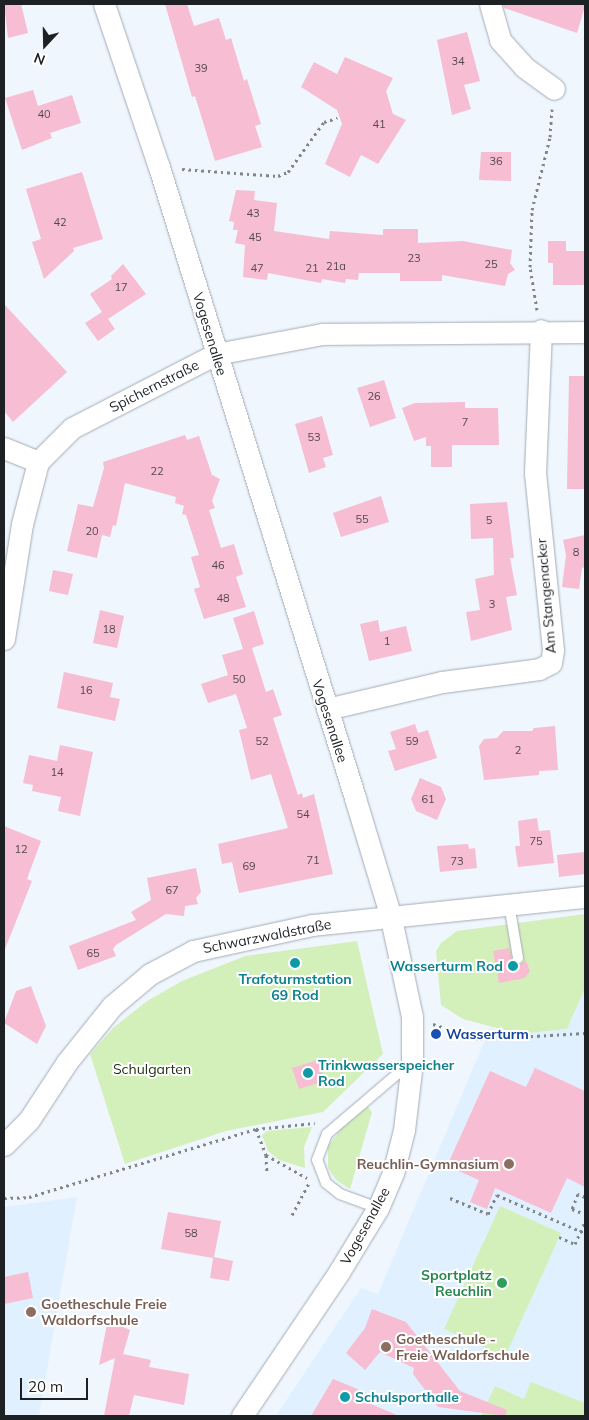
<!DOCTYPE html>
<meta charset="utf-8">
<style>
body{margin:0}
#map{position:relative;width:589px;height:1420px;overflow:hidden;background:#eff6fe;font-family:Mulish,sans-serif}
div>[style]{position:absolute}
.built>*{inset:0;background:#e1f0ff}
.green>*{inset:0;background:#d3f0bb}
.building>*{inset:0;background:#f7bdd2}
.path>*{height:3px;margin-top:-1.5px;transform-origin:0;background:repeating-linear-gradient(90deg,#81868b 0 2.5px,transparent 0 6.5px)}
.roads{filter:drop-shadow(0 0 1px #a3abb4) drop-shadow(0 0 1px #a3abb4)}
.service>*{height:10px;margin:-5px;padding:0 5px;transform-origin:5px;border-radius:5px;background:#fff}
.minor>*{height:21px;margin:-10.5px;padding:0 10.5px;transform-origin:10.5px;border-radius:10.5px;background:#fff}
.dots>*{width:14px;height:14px;translate:-50% -50%;box-sizing:border-box;border:2px solid #fff;border-radius:50%}
span{translate:-50% -50%;white-space:nowrap;text-align:center;line-height:1.15;-webkit-text-stroke:4px #fff;paint-order:stroke}
.number-label{font-size:11px;color:#544850}
.number-label span{-webkit-text-stroke-width:0}
.street-label{font-size:14px;color:#1e2124}
.culture-label{font-size:14px;color:#0d838f;font-weight:700}
.right{translate:-100% -50%;text-align:right}
.left{translate:0 -50%;text-align:left}
.transit-label{font-size:14px;color:#164399;font-weight:700}
.park-label{font-size:14px;color:#20310f}
.education-label{font-size:14px;color:#785e54;font-weight:700}
.leisure-label{font-size:14px;color:#27864d;font-weight:700}
.frame{position:absolute;inset:0;border:5px solid #1e2124;pointer-events:none}
.north{position:absolute;left:20px;top:20px;width:50px;height:50px;-webkit-text-stroke:4px #fff;paint-order:stroke;rotate:201deg;font-size:14px;font-weight:700;line-height:20px;text-align:center;color:#1e2124}
.north::after{content:'';display:block;margin:auto;width:18px;height:22px;background:#1e2124;clip-path:polygon(50% 0,100% 100%,50% 72%,0 100%)}
.scale{position:absolute;left:20px;top:1378px;width:68px;height:22px;box-sizing:border-box;border:2px solid #1e2124;border-top:0;padding-left:6px;font-size:15px;line-height:18px;white-space:nowrap;color:#1e2124;-webkit-text-stroke:4px #fff;paint-order:stroke}
</style>
<div id="map">
<div class="built">
<i style="clip-path:polygon(585px 988px,585px 1416px,276px 1416px,361px 1288px,378px 1294px,490px 1028px,519px 1034px,567px 1029px)"></i>
<i style="clip-path:polygon(77px 1197px,39px 1416px,4px 1416px,4px 1207px)"></i>
</div>
<div class="green">
<i style="clip-path:polygon(585px 914px,585px 988px,567px 1029px,519px 1034px,463px 1019px,441px 1005px,436px 951px,441px 943px,457px 931px)"></i>
<i style="clip-path:polygon(357px 941px,383px 1054px,323px 1112px,226px 1131px,125px 1164px,90px 1054px,113px 1028px,147px 1001px,182px 981px,245px 956px)"></i>
<i style="clip-path:polygon(368px 1107px,372px 1112px,350px 1189px,336px 1180px,328px 1168px,328px 1146px,345px 1124px)"></i>
<i style="clip-path:polygon(312px 1127px,304px 1147px,305px 1168px,279px 1160px,268px 1151px,262px 1135px,267px 1131px)"></i>
<i style="clip-path:polygon(500px 1206px,561px 1233px,505px 1357px,444px 1329px)"></i>
<i style="clip-path:polygon(531px 1382px,585px 1403px,585px 1416px,481px 1416px,495px 1386px,524px 1399px)"></i>
</div>
<div class="building">
<i style="clip-path:polygon(4px 4px,21px 4px,28px 33px,8px 38px)"></i>
<i style="clip-path:polygon(165px 4px,187px 4px,194px 26px,219px 18px,226px 40px,231px 38px,244px 81px,247px 79px,261px 124px,255px 126px,262px 147px,215px 161px,195px 96px,192px 97px)"></i>
<i style="clip-path:polygon(503px 4px,585px 4px,585px 6px,577px 33px,504px 8px)"></i>
<i style="clip-path:polygon(467px 32px,480px 81px,464px 85px,471px 109px,452px 115px,437px 40px)"></i>
<i style="clip-path:polygon(345px 57px,393px 78px,386px 91px,393px 114px,406px 120px,378px 164px,361px 155px,350px 177px,325px 164px,342px 124px,337px 110px,301px 87px,314px 62px,337px 74px)"></i>
<i style="clip-path:polygon(33px 90px,38px 106px,72px 95px,81px 123px,50px 133px,52px 138px,22px 150px,5px 98px)"></i>
<i style="clip-path:polygon(481px 152px,511px 152px,511px 181px,479px 180px)"></i>
<i style="clip-path:polygon(82px 172px,103px 239px,73px 248px,74px 251px,44px 279px,32px 242px,41px 239px,26px 189px)"></i>
<i style="clip-path:polygon(236px 190px,255px 191px,254px 200px,277px 203px,274px 231px,329px 239px,330px 231px,383px 235px,383px 229px,418px 229px,418px 243px,463px 241px,512px 250px,510px 263px,515px 270px,508px 274px,505px 286px,442px 275px,442px 281px,400px 281px,400px 273px,359px 273px,358px 280px,346px 279px,345px 283px,322px 279px,321px 283px,268px 273px,267px 280px,243px 277px,245px 245px,235px 243px,238px 230px,233px 230px,234px 222px,229px 221px)"></i>
<i style="clip-path:polygon(548px 241px,566px 241px,566px 251px,585px 251px,585px 285px,553px 285px,553px 263px,548px 263px)"></i>
<i style="clip-path:polygon(123px 264px,146px 294px,108px 319px,115px 329px,98px 341px,85px 323px,102px 312px,90px 294px,112px 279px,111px 276px)"></i>
<i style="clip-path:polygon(4px 304px,67px 372px,13px 422px,4px 411px)"></i>
<i style="clip-path:polygon(569px 376px,585px 376px,585px 489px,567px 489px)"></i>
<i style="clip-path:polygon(384px 380px,396px 418px,370px 427px,357px 388px)"></i>
<i style="clip-path:polygon(465px 402px,465px 408px,498px 408px,499px 445px,452px 445px,452px 467px,431px 467px,431px 446px,426px 446px,426px 437px,414px 441px,402px 408px,415px 403px)"></i>
<i style="clip-path:polygon(322px 416px,333px 455px,323px 458px,326px 467px,309px 473px,295px 424px)"></i>
<i style="clip-path:polygon(185px 435px,187px 440px,199px 436px,212px 475px,220px 479px,212px 501px,215px 508px,209px 510px,221px 548px,234px 544px,243px 574px,236px 577px,246px 607px,204px 619px,194px 589px,200px 587px,191px 557px,199px 555px,186px 515px,182px 514px,184px 506px,175px 503px,176px 497px,125px 483px,116px 526px,113px 525px,110px 537px,102px 535px,97px 558px,67px 551px,78px 504px,93px 507px,104px 468px,103px 462px)"></i>
<i style="clip-path:polygon(381px 496px,389px 522px,341px 537px,333px 513px)"></i>
<i style="clip-path:polygon(507px 502px,514px 558px,510px 558px,517px 595px,506px 597px,512px 630px,471px 641px,466px 612px,480px 610px,475px 579px,494px 575px,493px 538px,471px 539px,470px 504px)"></i>
<i style="clip-path:polygon(585px 535px,585px 567px,582px 568px,579px 589px,562px 587px,566px 555px,563px 540px)"></i>
<i style="clip-path:polygon(53px 570px,73px 574px,68px 595px,49px 591px)"></i>
<i style="clip-path:polygon(100px 610px,124px 616px,117px 648px,93px 643px)"></i>
<i style="clip-path:polygon(254px 611px,264px 644px,252px 648px,266px 692px,273px 689px,282px 715px,273px 718px,298px 795px,302px 793px,303px 798px,314px 794px,333px 874px,239px 893px,232px 862px,222px 864px,218px 844px,288px 828px,271px 774px,251px 780px,239px 730px,247px 728px,236px 694px,208px 703px,201px 684px,228px 675px,222px 655px,243px 649px,233px 618px)"></i>
<i style="clip-path:polygon(378px 620px,380px 632px,406px 626px,412px 651px,369px 661px,360px 624px)"></i>
<i style="clip-path:polygon(64px 672px,113px 683px,110px 697px,120px 699px,115px 721px,57px 708px)"></i>
<i style="clip-path:polygon(415px 724px,418px 733px,428px 730px,437px 758px,395px 771px,388px 751px,396px 749px,390px 732px)"></i>
<i style="clip-path:polygon(555px 726px,558px 770px,539px 771px,539px 775px,484px 780px,479px 746px,484px 739px,497px 738px,503px 731px,532px 731px,534px 728px)"></i>
<i style="clip-path:polygon(60px 745px,93px 752px,80px 816px,58px 811px,61px 797px,32px 791px,33px 785px,23px 783px,29px 755px,57px 761px)"></i>
<i style="clip-path:polygon(420px 778px,441px 787px,446px 799px,437px 820px,416px 811px,411px 799px)"></i>
<i style="clip-path:polygon(537px 818px,539px 831px,550px 830px,554px 863px,518px 867px,515px 846px,520px 846px,518px 821px)"></i>
<i style="clip-path:polygon(4px 826px,41px 841px,27px 879px,32px 881px,5px 949px)"></i>
<i style="clip-path:polygon(468px 844px,469px 849px,475px 848px,477px 868px,440px 872px,437px 846px)"></i>
<i style="clip-path:polygon(585px 852px,585px 874px,559px 877px,557px 855px)"></i>
<i style="clip-path:polygon(196px 868px,201px 892px,196px 898px,198px 904px,185px 906px,184px 916px,166px 914px,116px 945px,113px 949px,116px 956px,78px 970px,69px 946px,136px 920px,131px 912px,151px 900px,147px 878px)"></i>
<i style="clip-path:polygon(509px 948px,513px 963px,519px 965px,526px 961px,530px 971px,525px 978px,499px 983px,493px 951px)"></i>
<i style="clip-path:polygon(31px 986px,46px 1026px,37px 1044px,4px 1023px,16px 991px)"></i>
<i style="clip-path:polygon(318px 1060px,325px 1081px,299px 1089px,292px 1068px)"></i>
<i style="clip-path:polygon(535px 1068px,585px 1091px,585px 1187px,567px 1178px,551px 1213px,495px 1188px,487px 1209px,470px 1202px,479px 1180px,447px 1166px,490px 1071px,526px 1087px)"></i>
<i style="clip-path:polygon(168px 1212px,221px 1221px,214px 1257px,233px 1261px,229px 1281px,210px 1278px,213px 1258px,161px 1249px)"></i>
<i style="clip-path:polygon(28px 1272px,33px 1298px,4px 1304px,4px 1277px)"></i>
<i style="clip-path:polygon(372px 1309px,406px 1322px,460px 1391px,507px 1410px,505px 1416px,438px 1407px,413px 1374px,414px 1368px,380px 1352px,365px 1370px,346px 1353px,365px 1328px)"></i>
<i style="clip-path:polygon(107px 1324px,116px 1324px,130px 1330px,123px 1354px,151px 1360px,149px 1367px,189px 1374px,184px 1405px,134px 1395px,129px 1416px,104px 1416px,115px 1358px,99px 1365px)"></i>
<i style="clip-path:polygon(333px 1379px,367px 1393px,364px 1401px,399px 1416px,311px 1416px)"></i>
</div>
<div class="path">
<i style="left:182px;top:169px;width:96px;rotate:4.2deg"></i>
<i style="left:278px;top:176px;width:11px;rotate:-22deg"></i>
<i style="left:288px;top:172px;width:62px;rotate:-54.2deg"></i>
<i style="left:324px;top:122px;width:14px;rotate:-17deg"></i>
<i style="left:537px;top:310px;width:44px;rotate:-99.2deg"></i>
<i style="left:530px;top:267px;width:57px;rotate:-88deg"></i>
<i style="left:532px;top:210px;width:75px;rotate:-76.1deg"></i>
<i style="left:550px;top:137px;width:28px;rotate:-86deg"></i>
<i style="left:433px;top:1024px;width:48px;rotate:18.1deg"></i>
<i style="left:479px;top:1039px;width:106px;rotate:-3.2deg"></i>
<i style="left:256px;top:1129px;width:28px;rotate:69deg"></i>
<i style="left:266px;top:1155px;width:17px;rotate:87deg"></i>
<i style="left:266px;top:1155px;width:47px;rotate:29.3deg"></i>
<i style="left:585px;top:1197px;width:8px;rotate:-157deg"></i>
<i style="left:578px;top:1194px;width:16px;rotate:112deg"></i>
<i style="left:572px;top:1209px;width:14px;rotate:21deg"></i>
<i style="left:4px;top:1198px;width:25px;rotate:-2deg"></i>
<i style="left:29px;top:1197px;width:237px;rotate:-16.7deg"></i>
<i style="left:256px;top:1129px;width:59px;rotate:-5.8deg"></i>
<i style="left:450px;top:1198px;width:41px;rotate:22.8deg"></i>
<i style="left:488px;top:1214px;width:21px;rotate:-65deg"></i>
<i style="left:497px;top:1195px;width:96px;rotate:23.4deg"></i>
<i style="left:292px;top:1215px;width:36px;rotate:-62deg"></i>
<i style="left:559px;top:1237px;width:17px;rotate:24deg"></i>
<i style="left:575px;top:1244px;width:24px;rotate:-66deg"></i>
</div>
<div class="roads">
<div class="service">
<i style="left:509px;top:904px;width:55px;rotate:80.5deg"></i>
<i style="left:378px;top:1208px;width:40px;rotate:-159.8deg"></i>
<i style="left:340px;top:1194px;width:18px;rotate:-142deg"></i>
<i style="left:326px;top:1183px;width:25px;rotate:-111deg"></i>
<i style="left:317px;top:1160px;width:28px;rotate:-69deg"></i>
<i style="left:327px;top:1134px;width:109px;rotate:-40.5deg"></i>
</div>
<div class="minor">
<i style="left:104px;top:4px;width:172px;rotate:71.4deg"></i>
<i style="left:159px;top:167px;width:661px;rotate:72.74deg"></i>
<i style="left:355px;top:798px;width:121px;rotate:73.2deg"></i>
<i style="left:390px;top:914px;width:105px;rotate:77.9deg"></i>
<i style="left:412px;top:1017px;width:45px;rotate:90deg"></i>
<i style="left:412px;top:1062px;width:68px;rotate:96.7deg"></i>
<i style="left:404px;top:1130px;width:44px;rotate:104.3deg"></i>
<i style="left:393px;top:1173px;width:38px;rotate:113deg"></i>
<i style="left:378px;top:1208px;width:75px;rotate:121.4deg"></i>
<i style="left:339px;top:1272px;width:174px;rotate:124deg"></i>
<i style="left:490px;top:4px;width:37px;rotate:74deg"></i>
<i style="left:500px;top:40px;width:36px;rotate:48deg"></i>
<i style="left:524px;top:67px;width:37px;rotate:36deg"></i>
<i style="left:4px;top:448px;width:37px;rotate:22deg"></i>
<i style="left:4px;top:639px;width:116px;rotate:-81.1deg"></i>
<i style="left:22px;top:524px;width:64px;rotate:-75.5deg"></i>
<i style="left:38px;top:462px;width:48px;rotate:-45deg"></i>
<i style="left:72px;top:428px;width:162px;rotate:-27.2deg"></i>
<i style="left:216px;top:354px;width:108px;rotate:-10.7deg"></i>
<i style="left:322px;top:334px;width:263px;rotate:-0.4deg"></i>
<i style="left:327px;top:709px;width:118px;rotate:-13.2deg"></i>
<i style="left:442px;top:682px;width:98px;rotate:-7.6deg"></i>
<i style="left:539px;top:669px;width:13px;rotate:-27deg"></i>
<i style="left:551px;top:663px;width:13px;rotate:-81deg"></i>
<i style="left:553px;top:650px;width:178px;rotate:-95.8deg"></i>
<i style="left:535px;top:473px;width:143px;rotate:-87.6deg"></i>
<i style="left:4px;top:1145px;width:35px;rotate:-45deg"></i>
<i style="left:29px;top:1120px;width:69px;rotate:-56.8deg"></i>
<i style="left:67px;top:1062px;width:72px;rotate:-51.2deg"></i>
<i style="left:112px;top:1006px;width:50px;rotate:-40.1deg"></i>
<i style="left:150px;top:974px;width:49px;rotate:-28.1deg"></i>
<i style="left:193px;top:951px;width:122px;rotate:-12.3deg"></i>
<i style="left:312px;top:925px;width:274px;rotate:-5.9deg"></i>
</div>
</div>
<div class="dots">
<i style="left:295px;top:963px;background:#0f9aa8"></i>
<i style="left:513px;top:966px;background:#0f9aa8"></i>
<i style="left:436px;top:1034px;background:#1a4fb4"></i>
<i style="left:308px;top:1073px;background:#0f9aa8"></i>
<i style="left:509px;top:1164px;background:#8d6e63"></i>
<i style="left:502px;top:1283px;background:#2e9e5b"></i>
<i style="left:31px;top:1312px;background:#8d6e63"></i>
<i style="left:386px;top:1347px;background:#8d6e63"></i>
<i style="left:345px;top:1397px;background:#0f9aa8"></i>
</div>
<div class="number-label">
<span style="left:458px;top:61px">34</span>
<span style="left:201px;top:68px">39</span>
<span style="left:44px;top:114px">40</span>
<span style="left:379px;top:124px">41</span>
<span style="left:496px;top:161px">36</span>
<span style="left:253px;top:213px">43</span>
<span style="left:60px;top:222px">42</span>
<span style="left:255px;top:237px">45</span>
<span style="left:414px;top:258px">23</span>
<span style="left:491px;top:264px">25</span>
<span style="left:336px;top:266px">21a</span>
<span style="left:257px;top:268px">47</span>
<span style="left:312px;top:268px">21</span>
<span style="left:121px;top:287px">17</span>
<span style="left:374px;top:396px">26</span>
<span style="left:465px;top:422px">7</span>
<span style="left:314px;top:437px">53</span>
<span style="left:157px;top:471px">22</span>
<span style="left:362px;top:519px">55</span>
<span style="left:489px;top:520px">5</span>
<span style="left:92px;top:531px">20</span>
<span style="left:576px;top:552px">8</span>
<span style="left:218px;top:565px">46</span>
<span style="left:223px;top:598px">48</span>
<span style="left:492px;top:604px">3</span>
<span style="left:109px;top:629px">18</span>
<span style="left:387px;top:641px">1</span>
<span style="left:239px;top:679px">50</span>
<span style="left:86px;top:690px">16</span>
<span style="left:262px;top:741px">52</span>
<span style="left:412px;top:741px">59</span>
<span style="left:518px;top:750px">2</span>
<span style="left:57px;top:772px">14</span>
<span style="left:428px;top:799px">61</span>
<span style="left:303px;top:814px">54</span>
<span style="left:536px;top:841px">75</span>
<span style="left:21px;top:849px">12</span>
<span style="left:313px;top:860px">71</span>
<span style="left:457px;top:861px">73</span>
<span style="left:249px;top:866px">69</span>
<span style="left:172px;top:890px">67</span>
<span style="left:93px;top:953px">65</span>
<span style="left:191px;top:1233px">58</span>
</div>
<div class="street-label">
<span style="left:210px;top:334px;rotate:73deg">Vogesenallee</span>
<span style="left:154px;top:386px;rotate:-27deg">Spichernstraße</span>
<span style="left:546px;top:596px;rotate:-95deg">Am Stangenacker</span>
<span style="left:330px;top:721px;rotate:72deg">Vogesenallee</span>
<span style="left:267px;top:936px;rotate:-11deg">Schwarzwaldstraße</span>
<span style="left:365px;top:1226px;rotate:-61deg">Vogesenallee</span>
</div>
<div class="culture-label">
<span class="right" style="left:503px;top:966px">Wasserturm Rod</span>
<span style="left:295px;top:987px">Trafoturmstation<br>69 Rod</span>
<span class="left" style="left:318px;top:1073px">Trinkwasserspeicher<br>Rod</span>
<span class="left" style="left:355px;top:1397px">Schulsporthalle</span>
</div>
<div class="transit-label">
<span class="left" style="left:446px;top:1034px">Wasserturm</span>
</div>
<div class="park-label">
<span style="left:152px;top:1069px">Schulgarten</span>
</div>
<div class="education-label">
<span class="right" style="left:499px;top:1164px">Reuchlin-Gymnasium</span>
<span class="left" style="left:41px;top:1312px">Goetheschule Freie<br>Waldorfschule</span>
<span class="left" style="left:396px;top:1347px">Goetheschule -<br>Freie Waldorfschule</span>
</div>
<div class="leisure-label">
<span class="right" style="left:492px;top:1283px">Sportplatz<br>Reuchlin</span>
</div>
<div class="frame"></div>
<div class="north">N</div>
<div class="scale">20 m</div>
</div>
